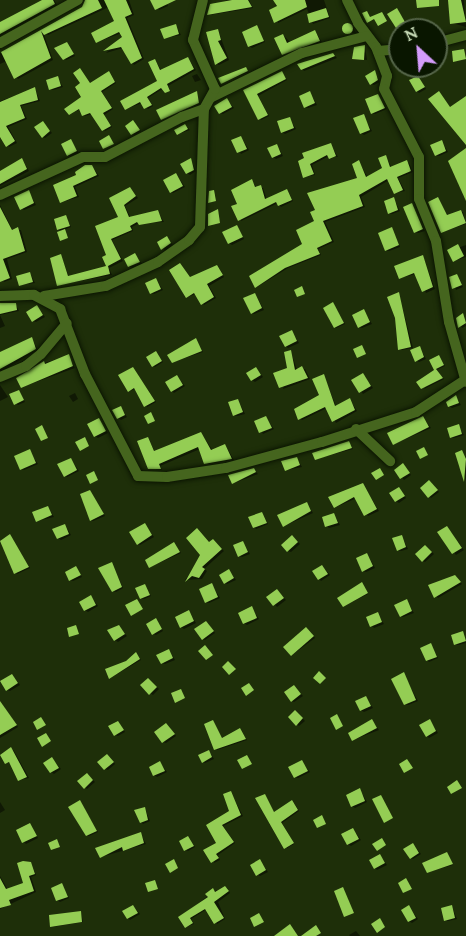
<!DOCTYPE html>
<style>
body{margin:0}
#map{position:relative;width:466px;height:936px;overflow:hidden;background:#1e2f09;font-family:Lora,serif}
div>[style]{position:absolute}
.shadow>*{inset:0;background:#0007}
.building>*{inset:0;background:#94cd54}
.round{border-radius:50%}
.roads{filter:drop-shadow(0 0 2px #0b1502) drop-shadow(0 0 2px #0b1502)}
.minor>*{height:10px;margin:-5px;padding:0 5px;transform-origin:5px;border-radius:5px;background:#45651e}
span{translate:-50% -50%;white-space:nowrap;text-align:center;line-height:1.15;-webkit-text-stroke:6px #091600;paint-order:stroke}
.north{position:absolute;left:388px;top:18px;width:60px;height:60px;box-sizing:border-box;background:#091600;border:2px solid #556549;border-radius:50%;rotate:334deg;font-size:16px;font-weight:700;line-height:24px;text-align:center;color:#c7dbb6}
.north::after{content:'';display:block;margin:auto;width:21px;height:27px;background:#d49cfb;clip-path:polygon(50% 0,100% 100%,50% 72%,0 100%)}
</style>
<div id="map">
<div class="shadow">
<i style="clip-path:polygon(44px 0,54px 0,57px 5px,0 36px,0 24px)"></i>
<i style="clip-path:polygon(85px 0,129px 0,134px 15px,127px 18px,144px 59px,134px 65px,123px 48px,106px 53px,124px 37px,122px 33px,97px 42px,116px 22px,109px 7px,48px 35px,43px 32px,53px 60px,18px 79px,7px 61px,0 64px,0 53px,86px 5px)"></i>
<i style="clip-path:polygon(152px 0,166px 0,168px 6px,159px 10px)"></i>
<i style="clip-path:polygon(228px 0,249px 0,253px 8px,209px 15px,211px 6px)"></i>
<i style="clip-path:polygon(275px 0,324px 0,330px 18px,313px 24px,307px 9px,278px 23px)"></i>
<i style="clip-path:polygon(449px 0,464px 0,466px 27px,452px 23px)"></i>
<i style="clip-path:polygon(397px 10px,407px 24px,400px 29px,397px 27px)"></i>
<i style="clip-path:polygon(349px 23px,352px 25px,356px 33px,345px 33px,343px 25px)"></i>
<i style="clip-path:polygon(176px 26px,181px 35px,165px 38px)"></i>
<i style="clip-path:polygon(257px 27px,265px 42px,252px 48px,249px 46px)"></i>
<i style="clip-path:polygon(218px 30px,229px 60px,219px 65px,217px 64px)"></i>
<i style="clip-path:polygon(315px 32px,322px 42px,283px 54px,283px 35px,291px 43px)"></i>
<i style="clip-path:polygon(67px 43px,75px 56px,66px 60px,64px 58px)"></i>
<i style="clip-path:polygon(365px 47px,367px 60px,354px 58px)"></i>
<i style="clip-path:polygon(436px 49px,445px 52px,446px 55px,436px 59px)"></i>
<i style="clip-path:polygon(333px 54px,337px 58px,304px 71px,299px 64px)"></i>
<i style="clip-path:polygon(188px 58px,196px 70px,168px 86px,171px 92px,164px 88px,148px 98px,153px 106px,148px 109px,142px 103px,126px 109px,122px 102px,159px 81px,155px 61px,162px 71px)"></i>
<i style="clip-path:polygon(245px 69px,249px 72px,222px 83px)"></i>
<i style="clip-path:polygon(80px 70px,91px 85px,109px 73px,116px 83px,102px 92px,113px 109px,104px 115px,112px 127px,105px 131px,92px 114px,85px 116px,81px 109px,70px 114px,83px 98px)"></i>
<i style="clip-path:polygon(375px 72px,380px 82px,374px 85px,371px 84px)"></i>
<i style="clip-path:polygon(282px 73px,287px 80px,258px 96px,269px 116px,261px 120px,245px 91px)"></i>
<i style="clip-path:polygon(197px 74px,201px 80px,195px 82px,192px 76px)"></i>
<i style="clip-path:polygon(57px 77px,63px 87px,53px 90px,51px 89px)"></i>
<i style="clip-path:polygon(418px 77px,426px 89px,419px 93px,417px 91px)"></i>
<i style="clip-path:polygon(35px 89px,40px 101px,21px 106px,27px 119px,8px 127px,17px 143px,9px 147px,0 134px,0 101px)"></i>
<i style="clip-path:polygon(197px 92px,200px 104px,162px 118px)"></i>
<i style="clip-path:polygon(310px 93px,317px 105px,308px 108px,305px 107px)"></i>
<i style="clip-path:polygon(378px 95px,387px 109px,375px 114px,372px 113px)"></i>
<i style="clip-path:polygon(227px 100px,234px 108px,223px 114px,220px 113px)"></i>
<i style="clip-path:polygon(363px 116px,372px 131px,364px 135px,361px 133px)"></i>
<i style="clip-path:polygon(289px 118px,296px 129px,285px 134px,282px 132px)"></i>
<i style="clip-path:polygon(133px 122px,141px 131px,135px 135px,132px 134px)"></i>
<i style="clip-path:polygon(43px 123px,52px 133px,45px 138px,43px 137px)"></i>
<i style="clip-path:polygon(185px 125px,190px 130px,178px 134px)"></i>
<i style="clip-path:polygon(241px 137px,249px 150px,241px 154px,233px 141px)"></i>
<i style="clip-path:polygon(71px 141px,79px 153px,70px 157px,68px 155px)"></i>
<i style="clip-path:polygon(442px 142px,448px 152px,439px 156px,436px 155px)"></i>
<i style="clip-path:polygon(330px 144px,338px 157px,329px 156px,312px 165px,315px 175px,305px 177px,300px 161px)"></i>
<i style="clip-path:polygon(277px 145px,283px 156px,276px 159px,273px 157px)"></i>
<i style="clip-path:polygon(386px 157px,392px 168px,409px 163px,413px 172px,398px 178px,405px 191px,395px 193px,389px 180px,361px 197px,365px 207px,325px 222px,334px 242px,318px 249px,321px 255px,288px 268px,257px 287px,251px 276px,304px 245px,316px 222px,358px 179px,359px 162px,368px 178px,384px 168px)"></i>
<i style="clip-path:polygon(22px 159px,29px 171px,0 186px,0 172px)"></i>
<i style="clip-path:polygon(191px 160px,196px 171px,190px 175px,187px 173px)"></i>
<i style="clip-path:polygon(92px 166px,99px 176px,75px 187px,79px 197px,62px 202px,78px 176px)"></i>
<i style="clip-path:polygon(176px 174px,185px 187px,173px 193px,171px 192px)"></i>
<i style="clip-path:polygon(252px 181px,257px 188px,263px 188px,267px 200px,287px 191px,293px 201px,281px 207px,278px 203px,241px 221px,239px 205px)"></i>
<i style="clip-path:polygon(130px 189px,138px 198px,125px 206px,131px 219px,158px 212px,164px 222px,139px 223px,132px 227px,133px 231px,112px 240px,123px 261px,109px 268px,112px 275px,58px 285px,61px 256px,69px 277px,108px 267px,104px 258px,108px 256px,97px 227px,120px 217px,111px 199px)"></i>
<i style="clip-path:polygon(29px 192px,36px 205px,24px 210px,21px 208px)"></i>
<i style="clip-path:polygon(438px 198px,448px 216px,463px 212px,466px 224px,442px 232px)"></i>
<i style="clip-path:polygon(394px 199px,400px 211px,392px 214px,389px 213px)"></i>
<i style="clip-path:polygon(0 205px,13px 231px,21px 230px,27px 252px,7px 259px,12px 279px,4px 282px,0 275px)"></i>
<i style="clip-path:polygon(412px 205px,425px 231px,418px 233px,416px 232px)"></i>
<i style="clip-path:polygon(66px 217px,71px 227px,63px 230px,68px 238px,62px 240px,63px 232px,58px 229px)"></i>
<i style="clip-path:polygon(237px 227px,244px 239px,232px 245px,229px 243px)"></i>
<i style="clip-path:polygon(392px 229px,400px 247px,389px 251px,386px 250px)"></i>
<i style="clip-path:polygon(167px 238px,173px 245px,165px 251px,159px 242px)"></i>
<i style="clip-path:polygon(466px 245px,466px 257px,454px 261px,449px 251px)"></i>
<i style="clip-path:polygon(135px 255px,142px 264px,132px 268px,129px 266px)"></i>
<i style="clip-path:polygon(423px 256px,435px 289px,426px 293px,416px 274px,400px 278px)"></i>
<i style="clip-path:polygon(180px 264px,191px 278px,219px 268px,224px 277px,209px 286px,216px 298px,204px 305px,196px 294px,187px 297px)"></i>
<i style="clip-path:polygon(30px 273px,35px 283px,20px 285px)"></i>
<i style="clip-path:polygon(457px 276px,463px 287px,456px 290px,451px 278px)"></i>
<i style="clip-path:polygon(156px 280px,163px 290px,154px 294px,151px 293px)"></i>
<i style="clip-path:polygon(255px 294px,264px 310px,254px 314px,252px 313px)"></i>
<i style="clip-path:polygon(399px 294px,413px 348px,402px 350px,399px 349px)"></i>
<i style="clip-path:polygon(0 304px,16px 305px,19px 311px,0 315px,5px 326px,0 328px)"></i>
<i style="clip-path:polygon(333px 304px,345px 324px,336px 328px,335px 327px)"></i>
<i style="clip-path:polygon(37px 307px,45px 317px,36px 322px,33px 321px)"></i>
<i style="clip-path:polygon(364px 311px,372px 324px,362px 328px,359px 327px)"></i>
<i style="clip-path:polygon(463px 315px,466px 326px,462px 328px,458px 318px)"></i>
<i style="clip-path:polygon(292px 332px,299px 343px,288px 348px,286px 346px)"></i>
<i style="clip-path:polygon(32px 339px,38px 350px,0 372px,0 353px)"></i>
<i style="clip-path:polygon(196px 340px,203px 352px,173px 362px)"></i>
<i style="clip-path:polygon(420px 348px,426px 359px,419px 362px,416px 360px)"></i>
<i style="clip-path:polygon(291px 352px,297px 370px,305px 369px,310px 379px,283px 389px)"></i>
<i style="clip-path:polygon(156px 353px,163px 362px,155px 367px,153px 366px)"></i>
<i style="clip-path:polygon(68px 356px,75px 368px,22px 387px,44px 363px)"></i>
<i style="clip-path:polygon(439px 357px,445px 366px,436px 370px,444px 379px,424px 389px,436px 370px,431px 361px)"></i>
<i style="clip-path:polygon(256px 368px,263px 377px,255px 382px,252px 380px)"></i>
<i style="clip-path:polygon(135px 371px,156px 402px,147px 407px,136px 389px,129px 391px)"></i>
<i style="clip-path:polygon(363px 375px,373px 388px,363px 394px,353px 381px)"></i>
<i style="clip-path:polygon(324px 376px,336px 406px,350px 400px,357px 411px,336px 423px,327px 408px,302px 420px,299px 418px,320px 396px)"></i>
<i style="clip-path:polygon(177px 377px,185px 386px,174px 393px,172px 391px)"></i>
<i style="clip-path:polygon(0 385px,8px 397px,0 401px)"></i>
<i style="clip-path:polygon(19px 391px,25px 402px,18px 405px,15px 403px)"></i>
<i style="clip-path:polygon(75px 393px,78px 399px,73px 402px,69px 396px)"></i>
<i style="clip-path:polygon(456px 397px,461px 405px,452px 408px,449px 406px)"></i>
<i style="clip-path:polygon(238px 400px,245px 414px,237px 416px,234px 415px)"></i>
<i style="clip-path:polygon(121px 408px,127px 417px,121px 420px,118px 418px)"></i>
<i style="clip-path:polygon(266px 418px,274px 429px,263px 434px,256px 422px)"></i>
<i style="clip-path:polygon(423px 418px,431px 428px,394px 444px)"></i>
<i style="clip-path:polygon(99px 420px,108px 433px,98px 438px,95px 436px)"></i>
<i style="clip-path:polygon(458px 426px,464px 435px,454px 438px,451px 437px)"></i>
<i style="clip-path:polygon(201px 433px,213px 451px,225px 445px,234px 460px,208px 464px,200px 449px,160px 466px,162px 470px,149px 468px,148px 438px,155px 452px)"></i>
<i style="clip-path:polygon(349px 443px,353px 449px,316px 459px)"></i>
<i style="clip-path:polygon(29px 451px,38px 464px,24px 470px,21px 469px)"></i>
<i style="clip-path:polygon(462px 452px,466px 457px,466px 481px,457px 454px)"></i>
<i style="clip-path:polygon(71px 459px,79px 471px,67px 477px,65px 476px)"></i>
<i style="clip-path:polygon(297px 459px,302px 467px,286px 470px)"></i>
<i style="clip-path:polygon(403px 465px,411px 475px,404px 480px,396px 470px)"></i>
<i style="clip-path:polygon(254px 470px,258px 474px,234px 483px)"></i>
<i style="clip-path:polygon(429px 482px,439px 492px,431px 498px,429px 496px)"></i>
<i style="clip-path:polygon(363px 485px,379px 511px,368px 516px,357px 498px,336px 507px)"></i>
<i style="clip-path:polygon(399px 489px,406px 498px,399px 503px,396px 501px)"></i>
<i style="clip-path:polygon(90px 492px,105px 516px,93px 521px,91px 520px)"></i>
<i style="clip-path:polygon(307px 504px,313px 513px,284px 526px)"></i>
<i style="clip-path:polygon(48px 507px,54px 517px,37px 521px)"></i>
<i style="clip-path:polygon(262px 513px,268px 524px,256px 529px,254px 527px)"></i>
<i style="clip-path:polygon(334px 515px,340px 525px,329px 528px,327px 526px)"></i>
<i style="clip-path:polygon(65px 525px,71px 535px,61px 540px,58px 538px)"></i>
<i style="clip-path:polygon(145px 525px,154px 537px,140px 545px,138px 544px)"></i>
<i style="clip-path:polygon(447px 527px,464px 550px,456px 555px,439px 532px)"></i>
<i style="clip-path:polygon(9px 536px,30px 568px,17px 574px,1px 540px)"></i>
<i style="clip-path:polygon(402px 537px,408px 549px,401px 551px,398px 550px)"></i>
<i style="clip-path:polygon(295px 539px,300px 544px,291px 552px,288px 551px)"></i>
<i style="clip-path:polygon(214px 541px,224px 551px,204px 569px,207px 571px,202px 579px,185px 580px)"></i>
<i style="clip-path:polygon(243px 543px,250px 554px,242px 557px,239px 556px)"></i>
<i style="clip-path:polygon(174px 544px,181px 553px,150px 567px)"></i>
<i style="clip-path:polygon(428px 548px,434px 554px,425px 562px,423px 561px)"></i>
<i style="clip-path:polygon(367px 554px,375px 568px,366px 572px,363px 571px)"></i>
<i style="clip-path:polygon(112px 564px,123px 588px,116px 592px,113px 591px)"></i>
<i style="clip-path:polygon(322px 566px,330px 575px,321px 581px,319px 579px)"></i>
<i style="clip-path:polygon(76px 568px,82px 577px,73px 581px,70px 580px)"></i>
<i style="clip-path:polygon(229px 571px,236px 580px,227px 584px,225px 583px)"></i>
<i style="clip-path:polygon(457px 579px,462px 584px,438px 598px,430px 586px,441px 580px)"></i>
<i style="clip-path:polygon(212px 585px,220px 598px,209px 603px,206px 602px)"></i>
<i style="clip-path:polygon(363px 585px,368px 594px,344px 606px)"></i>
<i style="clip-path:polygon(144px 586px,151px 596px,144px 599px,141px 598px)"></i>
<i style="clip-path:polygon(277px 591px,286px 600px,277px 607px,268px 597px)"></i>
<i style="clip-path:polygon(91px 597px,98px 606px,88px 612px,85px 610px)"></i>
<i style="clip-path:polygon(406px 601px,414px 613px,403px 617px,401px 616px)"></i>
<i style="clip-path:polygon(252px 608px,259px 619px,247px 625px,244px 623px)"></i>
<i style="clip-path:polygon(189px 612px,196px 623px,184px 629px,181px 627px)"></i>
<i style="clip-path:polygon(377px 614px,384px 624px,374px 628px,372px 626px)"></i>
<i style="clip-path:polygon(156px 620px,163px 631px,156px 635px,153px 634px)"></i>
<i style="clip-path:polygon(206px 622px,215px 633px,205px 640px,203px 639px)"></i>
<i style="clip-path:polygon(119px 628px,127px 636px,118px 642px,115px 640px)"></i>
<i style="clip-path:polygon(309px 630px,315px 638px,292px 655px,285px 647px)"></i>
<i style="clip-path:polygon(463px 633px,466px 643px,458px 645px,455px 644px)"></i>
<i style="clip-path:polygon(431px 645px,438px 658px,429px 662px,427px 660px)"></i>
<i style="clip-path:polygon(169px 650px,175px 660px,165px 664px,162px 663px)"></i>
<i style="clip-path:polygon(136px 654px,141px 660px,110px 678px,127px 662px)"></i>
<i style="clip-path:polygon(403px 674px,418px 701px,408px 705px,405px 704px)"></i>
<i style="clip-path:polygon(12px 675px,20px 685px,10px 691px,7px 690px)"></i>
<i style="clip-path:polygon(148px 679px,159px 689px,153px 695px,150px 693px)"></i>
<i style="clip-path:polygon(294px 687px,303px 696px,294px 702px,292px 701px)"></i>
<i style="clip-path:polygon(366px 698px,373px 708px,364px 712px,361px 710px)"></i>
<i style="clip-path:polygon(3px 706px,18px 727px,0 738px,0 707px)"></i>
<i style="clip-path:polygon(298px 713px,305px 721px,299px 726px,297px 724px)"></i>
<i style="clip-path:polygon(372px 721px,379px 730px,353px 740px)"></i>
<i style="clip-path:polygon(430px 721px,438px 733px,429px 738px,427px 736px)"></i>
<i style="clip-path:polygon(118px 722px,125px 732px,118px 736px,115px 735px)"></i>
<i style="clip-path:polygon(213px 722px,223px 739px,240px 730px,247px 740px,217px 750px)"></i>
<i style="clip-path:polygon(166px 724px,176px 736px,166px 743px,163px 742px)"></i>
<i style="clip-path:polygon(11px 749px,14px 751px,29px 778px,19px 780px,12px 763px,6px 763px)"></i>
<i style="clip-path:polygon(209px 751px,214px 759px,205px 763px,203px 762px)"></i>
<i style="clip-path:polygon(110px 757px,115px 764px,108px 770px,105px 769px)"></i>
<i style="clip-path:polygon(52px 759px,61px 769px,54px 774px,51px 772px)"></i>
<i style="clip-path:polygon(302px 762px,310px 772px,298px 778px,295px 777px)"></i>
<i style="clip-path:polygon(160px 763px,167px 772px,157px 777px,154px 775px)"></i>
<i style="clip-path:polygon(89px 776px,95px 782px,87px 789px,85px 787px)"></i>
<i style="clip-path:polygon(360px 790px,367px 802px,355px 808px,352px 806px)"></i>
<i style="clip-path:polygon(231px 793px,243px 816px,223px 826px,235px 843px,218px 855px,220px 860px,214px 863px,219px 843px,208px 826px,230px 812px)"></i>
<i style="clip-path:polygon(265px 795px,275px 814px,294px 803px,299px 811px,282px 823px,294px 844px,287px 848px)"></i>
<i style="clip-path:polygon(0 802px,5px 810px,0 813px)"></i>
<i style="clip-path:polygon(80px 802px,98px 832px,89px 836px,87px 835px)"></i>
<i style="clip-path:polygon(145px 809px,150px 821px,143px 824px,141px 822px)"></i>
<i style="clip-path:polygon(30px 825px,38px 838px,26px 844px,24px 842px)"></i>
<i style="clip-path:polygon(353px 829px,361px 840px,351px 846px,348px 844px)"></i>
<i style="clip-path:polygon(140px 833px,146px 844px,101px 857px)"></i>
<i style="clip-path:polygon(188px 837px,195px 847px,188px 851px,186px 850px)"></i>
<i style="clip-path:polygon(413px 844px,421px 854px,413px 859px,411px 858px)"></i>
<i style="clip-path:polygon(447px 854px,453px 865px,428px 872px)"></i>
<i style="clip-path:polygon(380px 856px,387px 865px,377px 870px,375px 868px)"></i>
<i style="clip-path:polygon(260px 861px,268px 872px,260px 876px,257px 874px)"></i>
<i style="clip-path:polygon(31px 863px,36px 875px,31px 877px,36px 892px,0 909px,0 876px,8px 890px,25px 884px)"></i>
<i style="clip-path:polygon(62px 885px,69px 898px,60px 902px,57px 900px)"></i>
<i style="clip-path:polygon(227px 888px,230px 893px,218px 902px,225px 919px,217px 924px,207px 909px,191px 919px,194px 924px,186px 927px,180px 918px,214px 891px)"></i>
<i style="clip-path:polygon(133px 906px,140px 914px,130px 920px,128px 918px)"></i>
<i style="clip-path:polygon(409px 907px,418px 919px,412px 923px,409px 921px)"></i>
<i style="clip-path:polygon(452px 907px,457px 919px,448px 921px,445px 920px)"></i>
<i style="clip-path:polygon(81px 913px,83px 922px,52px 927px)"></i>
<i style="clip-path:polygon(356px 931px,360px 936px,350px 936px,349px 935px)"></i>
</div>
<div class="building">
<i style="clip-path:polygon(42px 0,53px 0,55px 4px,0 34px,0 22px)"></i>
<i style="clip-path:polygon(85px 0,98px 0,102px 8px,44px 35px,41px 31px,51px 58px,14px 79px,1px 52px,82px 7px)"></i>
<i style="clip-path:polygon(104px 0,126px 0,132px 14px,125px 17px,142px 58px,131px 64px,121px 47px,103px 51px,122px 37px,119px 32px,96px 43px,91px 33px,114px 21px)"></i>
<i style="clip-path:polygon(150px 0,176px 0,155px 10px)"></i>
<i style="clip-path:polygon(232px 0,248px 0,252px 7px,207px 15px,210px 4px)"></i>
<i style="clip-path:polygon(273px 0,305px 0,307px 7px,274px 23px,269px 10px,277px 6px)"></i>
<i style="clip-path:polygon(416px 0,439px 0,439px 6px,417px 8px)"></i>
<i style="clip-path:polygon(448px 0,461px 0,466px 22px,450px 24px)"></i>
<i style="clip-path:polygon(326px 8px,329px 17px,309px 23px,307px 14px)"></i>
<i style="clip-path:polygon(397px 8px,405px 22px,396px 28px,387px 14px)"></i>
<i style="clip-path:polygon(367px 11px,370px 17px,382px 12px,387px 21px,378px 26px,374px 19px,367px 23px,362px 13px)"></i>
<i class="round" style="left:341.5px;top:22.5px;width:11px;height:11px"></i>
<i style="clip-path:polygon(176px 24px,179px 34px,164px 39px,160px 29px)"></i>
<i style="clip-path:polygon(257px 25px,264px 41px,248px 47px,242px 32px)"></i>
<i style="clip-path:polygon(218px 29px,221px 40px,218px 41px,227px 58px,215px 65px,206px 32px)"></i>
<i style="clip-path:polygon(315px 30px,320px 41px,282px 55px,274px 38px,283px 34px,287px 43px)"></i>
<i style="clip-path:polygon(67px 42px,74px 54px,63px 60px,54px 48px)"></i>
<i style="clip-path:polygon(365px 45px,364px 60px,352px 59px,354px 47px)"></i>
<i style="clip-path:polygon(464px 49px,466px 59px,453px 62px,452px 51px)"></i>
<i style="clip-path:polygon(333px 53px,335px 56px,301px 70px,297px 64px)"></i>
<i style="clip-path:polygon(188px 57px,194px 69px,167px 84px,170px 91px,165px 93px,161px 88px,147px 97px,152px 105px,144px 109px,140px 102px,125px 110px,120px 101px,157px 81px,148px 62px,155px 59px,160px 70px)"></i>
<i style="clip-path:polygon(246px 67px,248px 71px,221px 84px,218px 78px)"></i>
<i style="clip-path:polygon(80px 68px,90px 83px,109px 71px,115px 82px,101px 91px,112px 108px,103px 113px,111px 126px,102px 131px,90px 113px,82px 116px,79px 109px,69px 115px,64px 109px,81px 97px,75px 87px,80px 83px,73px 73px)"></i>
<i style="clip-path:polygon(375px 70px,378px 80px,370px 85px,365px 76px)"></i>
<i style="clip-path:polygon(282px 71px,286px 79px,257px 94px,268px 115px,258px 120px,243px 90px)"></i>
<i style="clip-path:polygon(58px 76px,61px 86px,49px 90px,46px 80px)"></i>
<i style="clip-path:polygon(418px 76px,425px 87px,416px 92px,409px 80px)"></i>
<i style="clip-path:polygon(35px 87px,38px 100px,20px 105px,25px 118px,6px 126px,15px 141px,6px 147px,0 137px,0 102px)"></i>
<i style="clip-path:polygon(197px 91px,199px 103px,161px 120px,156px 110px)"></i>
<i style="clip-path:polygon(310px 91px,315px 103px,304px 108px,299px 96px)"></i>
<i style="clip-path:polygon(439px 91px,450px 107px,466px 96px,466px 145px,428px 99px)"></i>
<i style="clip-path:polygon(378px 94px,385px 108px,371px 114px,365px 99px)"></i>
<i style="clip-path:polygon(227px 98px,232px 107px,219px 114px,214px 106px)"></i>
<i style="clip-path:polygon(364px 114px,370px 130px,360px 134px,353px 118px)"></i>
<i style="clip-path:polygon(290px 117px,294px 128px,281px 133px,277px 121px)"></i>
<i style="clip-path:polygon(133px 120px,140px 130px,131px 135px,125px 126px)"></i>
<i style="clip-path:polygon(43px 121px,50px 131px,42px 138px,34px 127px)"></i>
<i style="clip-path:polygon(185px 124px,188px 129px,177px 135px,174px 130px)"></i>
<i style="clip-path:polygon(109px 135px,114px 144px,103px 149px,99px 141px)"></i>
<i style="clip-path:polygon(241px 136px,247px 149px,237px 153px,231px 140px)"></i>
<i style="clip-path:polygon(71px 139px,77px 151px,67px 156px,61px 144px)"></i>
<i style="clip-path:polygon(442px 140px,446px 151px,435px 156px,430px 145px)"></i>
<i style="clip-path:polygon(331px 143px,336px 156px,329px 159px,327px 155px,310px 164px,314px 174px,303px 178px,298px 161px,304px 158px,302px 153px)"></i>
<i style="clip-path:polygon(277px 144px,281px 154px,272px 158px,267px 148px)"></i>
<i style="clip-path:polygon(466px 148px,466px 201px,448px 161px)"></i>
<i style="clip-path:polygon(386px 155px,390px 167px,407px 160px,411px 171px,397px 177px,403px 190px,394px 194px,387px 179px,359px 195px,363px 206px,323px 221px,332px 241px,317px 248px,320px 254px,285px 268px,255px 288px,249px 276px,302px 244px,296px 230px,314px 221px,310px 212px,315px 210px,307px 193px,357px 178px,352px 164px,359px 160px,366px 177px,382px 168px,378px 158px)"></i>
<i style="clip-path:polygon(22px 158px,27px 169px,0 184px,0 171px)"></i>
<i style="clip-path:polygon(191px 158px,194px 170px,186px 174px,180px 164px)"></i>
<i style="clip-path:polygon(85px 165px,92px 165px,97px 175px,73px 186px,77px 196px,60px 203px,53px 185px,76px 175px,75px 172px)"></i>
<i style="clip-path:polygon(176px 173px,183px 186px,170px 193px,163px 180px)"></i>
<i style="clip-path:polygon(252px 179px,255px 187px,261px 185px,265px 199px,287px 189px,292px 200px,278px 206px,276px 202px,238px 221px,231px 206px,237px 204px,231px 190px)"></i>
<i style="clip-path:polygon(130px 187px,136px 196px,124px 205px,129px 217px,158px 210px,162px 221px,139px 225px,137px 222px,130px 226px,132px 230px,111px 239px,121px 259px,108px 266px,110px 274px,57px 286px,50px 258px,61px 254px,68px 276px,106px 266px,102px 257px,106px 255px,95px 226px,118px 217px,109px 198px)"></i>
<i style="clip-path:polygon(29px 190px,34px 203px,20px 210px,14px 197px)"></i>
<i style="clip-path:polygon(214px 190px,216px 201px,208px 203px,209px 191px)"></i>
<i style="clip-path:polygon(394px 197px,398px 210px,388px 214px,384px 201px)"></i>
<i style="clip-path:polygon(438px 197px,447px 215px,461px 210px,466px 223px,441px 233px,428px 202px)"></i>
<i style="clip-path:polygon(412px 203px,423px 229px,414px 233px,403px 207px)"></i>
<i style="clip-path:polygon(0 207px,12px 230px,18px 227px,25px 251px,3px 259px,10px 278px,0 282px)"></i>
<i style="clip-path:polygon(218px 209px,220px 223px,208px 226px,208px 214px)"></i>
<i style="clip-path:polygon(66px 215px,70px 226px,57px 230px,54px 219px)"></i>
<i style="clip-path:polygon(237px 225px,243px 237px,228px 244px,222px 232px)"></i>
<i style="clip-path:polygon(392px 227px,399px 245px,385px 251px,378px 233px)"></i>
<i style="clip-path:polygon(65px 229px,68px 238px,60px 241px,57px 232px)"></i>
<i style="clip-path:polygon(167px 236px,171px 243px,161px 250px,157px 242px)"></i>
<i style="clip-path:polygon(458px 244px,464px 256px,453px 262px,447px 250px)"></i>
<i style="clip-path:polygon(135px 253px,140px 262px,128px 267px,124px 259px)"></i>
<i style="clip-path:polygon(423px 255px,433px 287px,422px 292px,414px 273px,399px 279px,394px 266px)"></i>
<i style="clip-path:polygon(180px 263px,190px 277px,217px 265px,223px 275px,207px 284px,214px 297px,201px 305px,194px 293px,186px 298px,169px 270px)"></i>
<i style="clip-path:polygon(30px 272px,33px 282px,19px 286px,16px 276px)"></i>
<i style="clip-path:polygon(457px 274px,462px 285px,452px 289px,449px 277px)"></i>
<i style="clip-path:polygon(156px 278px,161px 289px,150px 294px,145px 283px)"></i>
<i style="clip-path:polygon(302px 286px,305px 294px,297px 297px,294px 290px)"></i>
<i style="clip-path:polygon(399px 292px,411px 347px,398px 350px,395px 318px,387px 297px)"></i>
<i style="clip-path:polygon(255px 293px,262px 308px,251px 314px,243px 298px)"></i>
<i style="clip-path:polygon(333px 302px,344px 323px,334px 328px,323px 308px)"></i>
<i style="clip-path:polygon(0 303px,16px 303px,17px 310px,0 314px)"></i>
<i style="clip-path:polygon(37px 305px,43px 315px,32px 322px,26px 312px)"></i>
<i style="clip-path:polygon(364px 309px,370px 322px,358px 328px,352px 315px)"></i>
<i style="clip-path:polygon(463px 313px,466px 323px,458px 328px,456px 318px)"></i>
<i style="clip-path:polygon(292px 330px,297px 341px,285px 347px,279px 336px)"></i>
<i style="clip-path:polygon(32px 337px,36px 349px,0 369px,0 352px)"></i>
<i style="clip-path:polygon(196px 338px,202px 351px,172px 363px,167px 355px)"></i>
<i style="clip-path:polygon(362px 345px,366px 354px,357px 358px,353px 349px)"></i>
<i style="clip-path:polygon(420px 346px,424px 357px,415px 362px,410px 350px)"></i>
<i style="clip-path:polygon(291px 350px,295px 370px,302px 366px,308px 378px,279px 388px,273px 373px,287px 368px,284px 352px)"></i>
<i style="clip-path:polygon(156px 351px,162px 361px,152px 367px,146px 357px)"></i>
<i style="clip-path:polygon(69px 354px,73px 366px,21px 388px,16px 378px,44px 361px,45px 364px)"></i>
<i style="clip-path:polygon(439px 355px,444px 365px,436px 369px,443px 378px,421px 389px,416px 382px,434px 370px,429px 360px)"></i>
<i style="clip-path:polygon(133px 367px,155px 401px,144px 407px,134px 388px,128px 392px,118px 375px)"></i>
<i style="clip-path:polygon(256px 367px,261px 375px,251px 381px,246px 373px)"></i>
<i style="clip-path:polygon(363px 373px,371px 386px,359px 393px,351px 380px)"></i>
<i style="clip-path:polygon(324px 374px,335px 406px,350px 398px,355px 410px,332px 422px,325px 407px,298px 420px,294px 409px,319px 395px,312px 379px)"></i>
<i style="clip-path:polygon(177px 375px,183px 385px,171px 392px,165px 382px)"></i>
<i style="clip-path:polygon(19px 390px,24px 400px,14px 405px,9px 394px)"></i>
<i style="clip-path:polygon(456px 395px,459px 403px,448px 407px,446px 402px)"></i>
<i style="clip-path:polygon(238px 399px,243px 412px,233px 416px,228px 402px)"></i>
<i style="clip-path:polygon(121px 406px,125px 415px,117px 419px,112px 410px)"></i>
<i style="clip-path:polygon(151px 412px,155px 421px,148px 424px,144px 416px)"></i>
<i style="clip-path:polygon(266px 416px,272px 428px,259px 433px,254px 421px)"></i>
<i style="clip-path:polygon(423px 416px,429px 427px,393px 445px,387px 433px)"></i>
<i style="clip-path:polygon(99px 418px,106px 431px,94px 437px,87px 424px)"></i>
<i style="clip-path:polygon(459px 424px,462px 434px,450px 438px,447px 428px)"></i>
<i style="clip-path:polygon(42px 425px,48px 438px,41px 441px,35px 429px)"></i>
<i style="clip-path:polygon(201px 432px,211px 450px,225px 444px,232px 459px,204px 464px,198px 447px,159px 464px,161px 469px,148px 469px,137px 441px,148px 437px,154px 451px)"></i>
<i style="clip-path:polygon(85px 437px,89px 446px,80px 451px,75px 442px)"></i>
<i style="clip-path:polygon(349px 441px,352px 448px,315px 460px,312px 453px)"></i>
<i style="clip-path:polygon(424px 447px,428px 455px,420px 459px,416px 451px)"></i>
<i style="clip-path:polygon(30px 449px,36px 463px,20px 470px,14px 456px)"></i>
<i style="clip-path:polygon(462px 450px,466px 459px,464px 482px,455px 453px)"></i>
<i style="clip-path:polygon(297px 457px,300px 465px,285px 471px,281px 461px)"></i>
<i style="clip-path:polygon(71px 458px,77px 470px,64px 477px,57px 464px)"></i>
<i style="clip-path:polygon(403px 463px,410px 473px,400px 479px,394px 470px)"></i>
<i style="clip-path:polygon(254px 468px,256px 472px,232px 484px,228px 475px)"></i>
<i style="clip-path:polygon(380px 468px,384px 475px,376px 480px,371px 473px)"></i>
<i style="clip-path:polygon(94px 471px,98px 480px,90px 484px,86px 475px)"></i>
<i style="clip-path:polygon(429px 480px,438px 490px,428px 498px,420px 488px)"></i>
<i style="clip-path:polygon(363px 483px,377px 509px,364px 516px,354px 497px,334px 508px,328px 497px)"></i>
<i style="clip-path:polygon(399px 487px,405px 496px,395px 502px,389px 493px)"></i>
<i style="clip-path:polygon(90px 490px,104px 514px,90px 521px,80px 494px)"></i>
<i style="clip-path:polygon(307px 502px,311px 511px,283px 527px,277px 515px)"></i>
<i style="clip-path:polygon(48px 506px,52px 515px,36px 522px,32px 512px)"></i>
<i style="clip-path:polygon(262px 512px,267px 523px,253px 528px,248px 517px)"></i>
<i style="clip-path:polygon(334px 513px,338px 523px,325px 527px,322px 517px)"></i>
<i style="clip-path:polygon(145px 523px,152px 535px,137px 545px,129px 532px)"></i>
<i style="clip-path:polygon(65px 524px,69px 534px,57px 539px,52px 529px)"></i>
<i style="clip-path:polygon(447px 526px,462px 548px,452px 554px,437px 532px)"></i>
<i style="clip-path:polygon(197px 528px,209px 542px,213px 539px,222px 549px,202px 567px,205px 569px,199px 578px,192px 576px,185px 582px,200px 555px,186px 538px)"></i>
<i style="clip-path:polygon(10px 534px,29px 567px,14px 574px,0 541px)"></i>
<i style="clip-path:polygon(292px 535px,298px 542px,287px 552px,281px 545px)"></i>
<i style="clip-path:polygon(402px 535px,406px 547px,397px 551px,392px 538px)"></i>
<i style="clip-path:polygon(243px 541px,248px 552px,238px 557px,233px 545px)"></i>
<i style="clip-path:polygon(174px 542px,180px 552px,149px 568px,145px 560px)"></i>
<i style="clip-path:polygon(425px 545px,432px 552px,422px 562px,415px 554px)"></i>
<i style="clip-path:polygon(367px 553px,373px 566px,362px 572px,356px 558px)"></i>
<i style="clip-path:polygon(112px 562px,122px 587px,112px 592px,98px 568px)"></i>
<i style="clip-path:polygon(322px 565px,328px 574px,318px 580px,312px 571px)"></i>
<i style="clip-path:polygon(76px 566px,81px 575px,69px 581px,65px 572px)"></i>
<i style="clip-path:polygon(229px 569px,234px 578px,224px 584px,219px 575px)"></i>
<i style="clip-path:polygon(455px 575px,461px 582px,434px 598px,428px 585px)"></i>
<i style="clip-path:polygon(362px 582px,368px 593px,343px 607px,337px 598px)"></i>
<i style="clip-path:polygon(212px 583px,218px 597px,205px 603px,199px 589px)"></i>
<i style="clip-path:polygon(145px 584px,150px 595px,140px 599px,135px 588px)"></i>
<i style="clip-path:polygon(277px 589px,284px 598px,273px 606px,266px 597px)"></i>
<i style="clip-path:polygon(91px 595px,96px 605px,84px 611px,79px 602px)"></i>
<i style="clip-path:polygon(137px 599px,143px 609px,131px 616px,125px 605px)"></i>
<i style="clip-path:polygon(407px 599px,412px 611px,400px 617px,394px 605px)"></i>
<i style="clip-path:polygon(252px 606px,257px 618px,243px 624px,238px 613px)"></i>
<i style="clip-path:polygon(189px 610px,194px 621px,180px 628px,175px 617px)"></i>
<i style="clip-path:polygon(378px 612px,382px 622px,370px 627px,366px 617px)"></i>
<i style="clip-path:polygon(156px 618px,162px 629px,152px 635px,146px 624px)"></i>
<i style="clip-path:polygon(206px 621px,214px 631px,202px 640px,194px 629px)"></i>
<i style="clip-path:polygon(76px 625px,79px 634px,69px 637px,67px 628px)"></i>
<i style="clip-path:polygon(119px 625px,125px 634px,114px 641px,107px 630px)"></i>
<i style="clip-path:polygon(306px 627px,314px 636px,291px 656px,283px 647px)"></i>
<i style="clip-path:polygon(463px 631px,466px 641px,454px 645px,451px 635px)"></i>
<i style="clip-path:polygon(431px 643px,437px 657px,426px 661px,420px 648px)"></i>
<i style="clip-path:polygon(205px 645px,213px 655px,206px 660px,198px 651px)"></i>
<i style="clip-path:polygon(169px 649px,173px 658px,161px 664px,156px 655px)"></i>
<i style="clip-path:polygon(136px 652px,140px 659px,109px 679px,105px 669px,126px 661px)"></i>
<i style="clip-path:polygon(228px 661px,236px 669px,229px 675px,222px 667px)"></i>
<i style="clip-path:polygon(319px 671px,326px 678px,320px 684px,313px 678px)"></i>
<i style="clip-path:polygon(404px 672px,416px 700px,404px 705px,391px 679px)"></i>
<i style="clip-path:polygon(12px 674px,18px 683px,6px 691px,0 681px)"></i>
<i style="clip-path:polygon(148px 678px,157px 687px,149px 695px,140px 685px)"></i>
<i style="clip-path:polygon(249px 683px,254px 690px,246px 696px,241px 688px)"></i>
<i style="clip-path:polygon(294px 685px,301px 694px,291px 702px,284px 692px)"></i>
<i style="clip-path:polygon(181px 689px,185px 698px,175px 703px,171px 693px)"></i>
<i style="clip-path:polygon(366px 696px,371px 706px,360px 711px,355px 701px)"></i>
<i style="clip-path:polygon(0 701px,17px 725px,0 735px)"></i>
<i style="clip-path:polygon(295px 710px,303px 718px,296px 726px,288px 717px)"></i>
<i style="clip-path:polygon(337px 714px,343px 726px,336px 730px,330px 718px)"></i>
<i style="clip-path:polygon(41px 717px,46px 725px,37px 730px,33px 722px)"></i>
<i style="clip-path:polygon(372px 719px,377px 728px,352px 741px,348px 733px)"></i>
<i style="clip-path:polygon(430px 719px,436px 731px,426px 737px,419px 725px)"></i>
<i style="clip-path:polygon(213px 720px,222px 738px,240px 728px,246px 739px,214px 750px,204px 724px)"></i>
<i style="clip-path:polygon(118px 721px,124px 730px,114px 736px,108px 726px)"></i>
<i style="clip-path:polygon(166px 723px,175px 734px,162px 743px,154px 732px)"></i>
<i style="clip-path:polygon(46px 733px,51px 741px,42px 747px,37px 738px)"></i>
<i style="clip-path:polygon(11px 747px,27px 777px,18px 781px,9px 762px,5px 764px,0 755px)"></i>
<i style="clip-path:polygon(209px 750px,212px 757px,202px 763px,198px 755px)"></i>
<i style="clip-path:polygon(107px 754px,114px 762px,104px 770px,97px 762px)"></i>
<i style="clip-path:polygon(247px 755px,252px 764px,242px 769px,237px 760px)"></i>
<i style="clip-path:polygon(52px 757px,59px 768px,50px 773px,43px 763px)"></i>
<i style="clip-path:polygon(407px 759px,413px 768px,404px 773px,399px 764px)"></i>
<i style="clip-path:polygon(302px 760px,308px 771px,294px 778px,288px 767px)"></i>
<i style="clip-path:polygon(160px 761px,165px 771px,153px 776px,149px 767px)"></i>
<i style="clip-path:polygon(87px 773px,93px 780px,84px 789px,77px 781px)"></i>
<i style="clip-path:polygon(457px 780px,462px 788px,451px 794px,447px 787px)"></i>
<i style="clip-path:polygon(360px 788px,365px 801px,351px 807px,346px 795px)"></i>
<i style="clip-path:polygon(231px 791px,241px 815px,222px 825px,234px 842px,216px 854px,219px 858px,211px 863px,203px 850px,216px 843px,206px 825px,229px 811px,223px 794px)"></i>
<i style="clip-path:polygon(265px 794px,274px 812px,292px 800px,298px 810px,281px 822px,294px 843px,284px 849px,255px 798px)"></i>
<i style="clip-path:polygon(381px 795px,393px 818px,384px 823px,372px 799px)"></i>
<i style="clip-path:polygon(80px 800px,97px 831px,86px 836px,68px 807px)"></i>
<i style="clip-path:polygon(145px 807px,148px 820px,140px 823px,134px 810px)"></i>
<i style="clip-path:polygon(322px 815px,326px 824px,317px 828px,313px 820px)"></i>
<i style="clip-path:polygon(30px 823px,37px 836px,22px 843px,16px 830px)"></i>
<i style="clip-path:polygon(353px 828px,359px 839px,347px 845px,341px 834px)"></i>
<i style="clip-path:polygon(141px 832px,144px 843px,123px 851px,122px 847px,100px 858px,95px 848px)"></i>
<i style="clip-path:polygon(188px 836px,194px 846px,184px 851px,179px 841px)"></i>
<i style="clip-path:polygon(382px 838px,386px 845px,377px 851px,372px 844px)"></i>
<i style="clip-path:polygon(57px 839px,60px 847px,51px 850px,48px 843px)"></i>
<i style="clip-path:polygon(413px 843px,419px 853px,410px 859px,403px 849px)"></i>
<i style="clip-path:polygon(447px 852px,453px 864px,427px 873px,422px 863px)"></i>
<i style="clip-path:polygon(380px 854px,385px 863px,374px 869px,369px 860px)"></i>
<i style="clip-path:polygon(174px 859px,178px 868px,170px 873px,165px 864px)"></i>
<i style="clip-path:polygon(260px 859px,266px 870px,256px 876px,250px 865px)"></i>
<i style="clip-path:polygon(23px 861px,31px 862px,35px 874px,29px 876px,34px 891px,9px 900px,11px 905px,0 908px,0 878px,6px 889px,23px 883px,17px 863px)"></i>
<i style="clip-path:polygon(406px 878px,412px 889px,403px 893px,398px 883px)"></i>
<i style="clip-path:polygon(155px 880px,158px 889px,148px 892px,145px 883px)"></i>
<i style="clip-path:polygon(62px 883px,68px 897px,56px 901px,51px 888px)"></i>
<i style="clip-path:polygon(225px 886px,229px 891px,214px 902px,224px 918px,214px 924px,205px 909px,190px 918px,193px 923px,185px 928px,178px 917px,208px 897px,205px 894px,213px 888px,215px 892px)"></i>
<i style="clip-path:polygon(343px 887px,354px 913px,344px 917px,334px 891px)"></i>
<i style="clip-path:polygon(133px 905px,138px 913px,127px 919px,122px 911px)"></i>
<i style="clip-path:polygon(409px 905px,416px 918px,408px 922px,401px 910px)"></i>
<i style="clip-path:polygon(452px 905px,455px 918px,444px 921px,441px 908px)"></i>
<i style="clip-path:polygon(81px 911px,82px 922px,50px 927px,49px 915px)"></i>
<i style="clip-path:polygon(259px 913px,264px 922px,254px 927px,250px 918px)"></i>
<i style="clip-path:polygon(380px 918px,385px 927px,377px 933px,371px 924px)"></i>
<i style="clip-path:polygon(290px 924px,298px 936px,274px 936px)"></i>
<i style="clip-path:polygon(316px 925px,321px 933px,316px 936px,301px 936px)"></i>
</div>
<div class="roads">
<div class="minor">
<i style="left:347px;top:0;width:25px;rotate:64deg"></i>
<i style="left:358px;top:23px;width:30px;rotate:53deg"></i>
<i style="left:376px;top:47px;width:31px;rotate:69deg"></i>
<i style="left:387px;top:76px;width:13px;rotate:103deg"></i>
<i style="left:384px;top:89px;width:76px;rotate:62.8deg"></i>
<i style="left:419px;top:157px;width:42px;rotate:90deg"></i>
<i style="left:419px;top:199px;width:45px;rotate:68deg"></i>
<i style="left:436px;top:241px;width:82px;rotate:80.9deg"></i>
<i style="left:449px;top:322px;width:62px;rotate:74.2deg"></i>
<i style="left:0;top:43px;width:89px;rotate:-28.9deg"></i>
<i style="left:436px;top:43px;width:31px;rotate:-15deg"></i>
<i style="left:378px;top:51px;width:22px;rotate:-5deg"></i>
<i style="left:212px;top:97px;width:100px;rotate:-26.1deg"></i>
<i style="left:302px;top:53px;width:67px;rotate:-14.7deg"></i>
<i style="left:0;top:195px;width:91px;rotate:-24.6deg"></i>
<i style="left:83px;top:157px;width:22px"></i>
<i style="left:105px;top:157px;width:87px;rotate:-27.5deg"></i>
<i style="left:182px;top:117px;width:23px;rotate:-20deg"></i>
<i style="left:204px;top:109px;width:23px;rotate:-61deg"></i>
<i style="left:215px;top:89px;width:54px;rotate:-114.2deg"></i>
<i style="left:193px;top:40px;width:41px;rotate:-76deg"></i>
<i style="left:0;top:296px;width:34px;rotate:-2deg"></i>
<i style="left:34px;top:295px;width:30px;rotate:28deg"></i>
<i style="left:60px;top:309px;width:70px;rotate:69deg"></i>
<i style="left:85px;top:374px;width:115px;rotate:62.5deg"></i>
<i style="left:138px;top:476px;width:29px;rotate:2deg"></i>
<i style="left:167px;top:477px;width:60px;rotate:-8.7deg"></i>
<i style="left:226px;top:468px;width:99px;rotate:-15.2deg"></i>
<i style="left:322px;top:442px;width:99px;rotate:-17.7deg"></i>
<i style="left:416px;top:412px;width:59px;rotate:-33.1deg"></i>
<i style="left:44px;top:296px;width:63px;rotate:-9.2deg"></i>
<i style="left:106px;top:286px;width:57px;rotate:-24.8deg"></i>
<i style="left:158px;top:262px;width:38px;rotate:-35deg"></i>
<i style="left:189px;top:240px;width:17px;rotate:-50deg"></i>
<i style="left:200px;top:227px;width:118px;rotate:-88.1deg"></i>
<i style="left:0;top:377px;width:28px;rotate:-23deg"></i>
<i style="left:26px;top:366px;width:19px;rotate:-39deg"></i>
<i style="left:41px;top:354px;width:40px;rotate:-50deg"></i>
<i style="left:356px;top:429px;width:47px;rotate:43.3deg"></i>
</div>
</div>
<div class="north">N</div>
</div>
